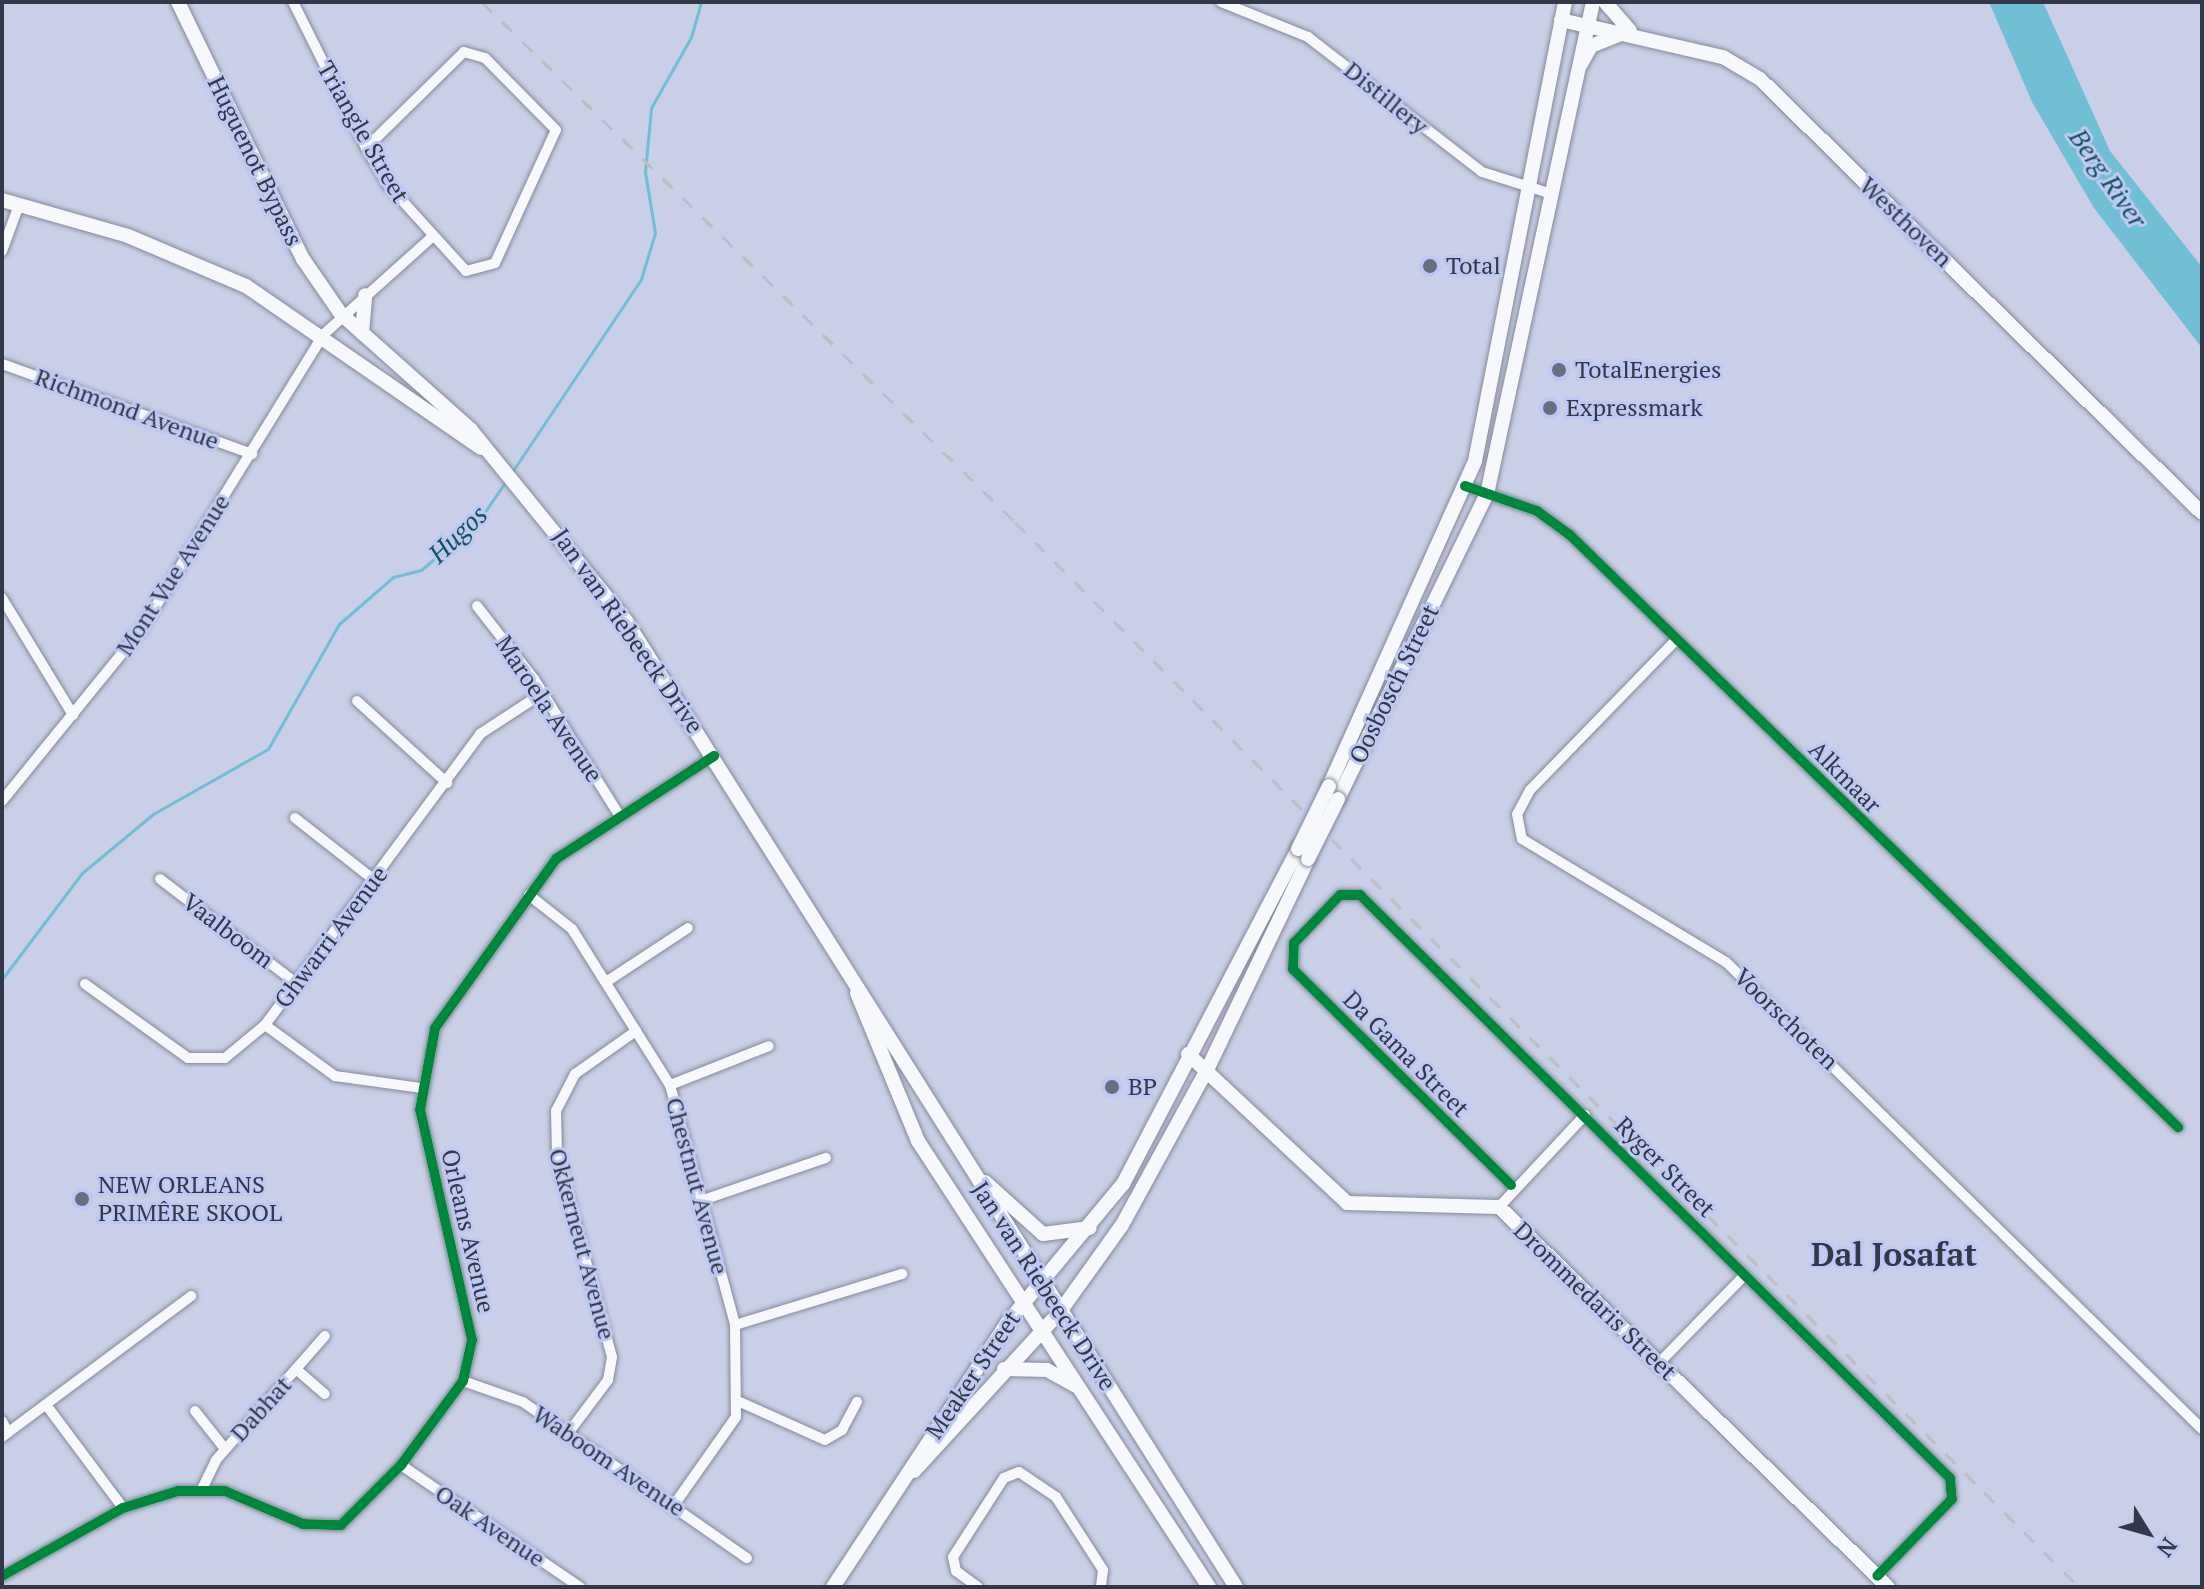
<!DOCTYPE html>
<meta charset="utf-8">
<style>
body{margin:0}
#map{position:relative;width:2204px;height:1589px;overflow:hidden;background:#c9cfe6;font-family:"PT Serif",serif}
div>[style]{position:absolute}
.water>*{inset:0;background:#71bfd4}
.stream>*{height:3px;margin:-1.5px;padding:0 1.5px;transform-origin:1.5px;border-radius:1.5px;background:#71bfd4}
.roads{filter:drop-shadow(0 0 2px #84899a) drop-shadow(0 0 2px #84899a)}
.street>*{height:10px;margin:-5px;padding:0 5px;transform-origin:5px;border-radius:5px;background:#f7f8fb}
.secondary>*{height:14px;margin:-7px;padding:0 7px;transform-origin:7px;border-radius:7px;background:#f7f8fb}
.rail>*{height:3px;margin-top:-1.5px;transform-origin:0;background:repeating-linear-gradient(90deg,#bebfc5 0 14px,transparent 0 28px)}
.bridges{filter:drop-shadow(0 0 2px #84899a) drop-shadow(0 0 2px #84899a)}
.secondary-bridge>*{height:14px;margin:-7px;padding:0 7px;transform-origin:7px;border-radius:7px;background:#f7f8fb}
.cycleway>*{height:10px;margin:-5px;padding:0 5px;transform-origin:5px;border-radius:5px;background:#00873e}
.dots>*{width:22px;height:22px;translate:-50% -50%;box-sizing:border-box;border:4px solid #bdc9f2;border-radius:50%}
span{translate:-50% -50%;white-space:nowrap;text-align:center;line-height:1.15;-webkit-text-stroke:6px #bdc9f2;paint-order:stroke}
.street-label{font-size:24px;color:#333848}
.poi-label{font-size:24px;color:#333848}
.left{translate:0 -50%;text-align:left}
.water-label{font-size:26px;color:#14535e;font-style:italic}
.district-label{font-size:32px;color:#333848;font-weight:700}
.frame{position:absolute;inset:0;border:4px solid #333848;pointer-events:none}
.north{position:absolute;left:2108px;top:1493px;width:80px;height:80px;-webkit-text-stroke:6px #bdc9f2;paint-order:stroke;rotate:127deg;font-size:22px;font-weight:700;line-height:32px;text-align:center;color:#333848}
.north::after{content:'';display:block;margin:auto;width:28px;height:36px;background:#333848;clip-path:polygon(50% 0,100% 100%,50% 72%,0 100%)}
</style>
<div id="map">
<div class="water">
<i style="clip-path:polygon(1989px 2px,2043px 2px,2110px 151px,2202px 267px,2202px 348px,2094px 208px,2032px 102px)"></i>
</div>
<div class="stream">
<i style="left:512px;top:472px;width:232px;rotate:-56.2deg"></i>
<i style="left:641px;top:279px;width:48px;rotate:-73.1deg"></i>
<i style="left:655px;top:233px;width:62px;rotate:-99.3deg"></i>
<i style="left:645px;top:172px;width:64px;rotate:-84.6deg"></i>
<i style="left:651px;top:108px;width:81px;rotate:-60.6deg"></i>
<i style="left:691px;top:37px;width:36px;rotate:-74deg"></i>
<i style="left:2px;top:979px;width:133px;rotate:-53deg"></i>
<i style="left:82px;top:873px;width:92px;rotate:-39.7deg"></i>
<i style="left:153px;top:814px;width:132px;rotate:-29.5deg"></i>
<i style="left:268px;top:749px;width:144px;rotate:-60.4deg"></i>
<i style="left:339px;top:624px;width:72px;rotate:-41deg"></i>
<i style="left:393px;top:577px;width:29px;rotate:-14deg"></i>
<i style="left:421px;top:570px;width:75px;rotate:-40.1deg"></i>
<i style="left:478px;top:522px;width:50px;rotate:-55.7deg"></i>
</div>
<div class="roads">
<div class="street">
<i style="left:293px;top:2px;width:163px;rotate:63.4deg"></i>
<i style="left:366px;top:148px;width:43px;rotate:59.3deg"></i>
<i style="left:388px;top:185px;width:116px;rotate:47.8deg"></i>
<i style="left:466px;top:271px;width:30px;rotate:-15deg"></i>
<i style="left:495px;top:263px;width:146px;rotate:-65.4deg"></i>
<i style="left:556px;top:130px;width:101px;rotate:-134.6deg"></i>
<i style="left:485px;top:58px;width:22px;rotate:-164deg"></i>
<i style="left:464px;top:52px;width:137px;rotate:135.6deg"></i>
<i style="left:1221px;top:2px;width:94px;rotate:21.9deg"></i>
<i style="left:1308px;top:37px;width:220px;rotate:37.8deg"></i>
<i style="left:1482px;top:172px;width:70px;rotate:17.4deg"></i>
<i style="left:2px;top:251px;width:49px;rotate:-69.7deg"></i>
<i style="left:2px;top:364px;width:266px;rotate:19.8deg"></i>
<i style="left:1465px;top:486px;width:76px;rotate:19.1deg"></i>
<i style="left:1537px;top:511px;width:41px;rotate:36deg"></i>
<i style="left:1570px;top:535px;width:849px;rotate:44.24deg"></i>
<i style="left:2px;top:598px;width:137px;rotate:58.7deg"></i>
<i style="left:477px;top:606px;width:93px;rotate:52deg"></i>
<i style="left:534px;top:679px;width:160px;rotate:58deg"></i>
<i style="left:1676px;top:640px;width:209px;rotate:134.2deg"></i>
<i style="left:1530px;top:790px;width:27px;rotate:118deg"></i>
<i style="left:1517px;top:814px;width:25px;rotate:79deg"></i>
<i style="left:1522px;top:839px;width:238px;rotate:31.1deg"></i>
<i style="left:1726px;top:962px;width:667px;rotate:44.45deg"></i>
<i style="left:357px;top:701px;width:122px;rotate:42.3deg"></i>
<i style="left:2px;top:801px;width:220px;rotate:-50.9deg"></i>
<i style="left:141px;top:630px;width:348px;rotate:-58.3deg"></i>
<i style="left:324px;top:334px;width:144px;rotate:-41.9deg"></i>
<i style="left:295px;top:818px;width:100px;rotate:38.1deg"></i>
<i style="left:160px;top:879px;width:171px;rotate:37.4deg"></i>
<i style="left:529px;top:895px;width:55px;rotate:38.3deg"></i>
<i style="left:572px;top:929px;width:184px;rotate:57.9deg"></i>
<i style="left:670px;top:1085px;width:249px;rotate:74.8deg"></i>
<i style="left:735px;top:1325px;width:92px;rotate:89.4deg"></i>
<i style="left:736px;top:1417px;width:108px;rotate:125.2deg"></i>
<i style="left:606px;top:982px;width:98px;rotate:-33.4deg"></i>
<i style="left:85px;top:984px;width:127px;rotate:35.7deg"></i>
<i style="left:188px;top:1058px;width:37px"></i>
<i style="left:225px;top:1058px;width:52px;rotate:-39.5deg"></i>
<i style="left:265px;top:1025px;width:362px;rotate:-53.5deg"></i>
<i style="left:480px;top:734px;width:75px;rotate:-33.1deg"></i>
<i style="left:265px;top:1025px;width:87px;rotate:36.1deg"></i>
<i style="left:335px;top:1076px;width:88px;rotate:7.9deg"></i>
<i style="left:670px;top:1085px;width:106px;rotate:-21.5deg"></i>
<i style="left:1511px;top:1185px;width:307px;rotate:-135.3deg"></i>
<i style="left:1293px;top:969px;width:26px;rotate:-88deg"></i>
<i style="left:1294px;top:943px;width:66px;rotate:-46.2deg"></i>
<i style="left:1340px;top:895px;width:20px"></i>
<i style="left:1360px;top:895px;width:829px;rotate:44.66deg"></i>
<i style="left:1950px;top:1478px;width:21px;rotate:85deg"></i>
<i style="left:1952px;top:1499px;width:107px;rotate:134.2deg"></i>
<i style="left:703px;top:1200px;width:130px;rotate:-18.9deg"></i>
<i style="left:1499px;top:1207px;width:126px;rotate:-46.9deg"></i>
<i style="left:735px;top:1325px;width:175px;rotate:-17deg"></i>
<i style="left:1658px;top:1364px;width:124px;rotate:-45.7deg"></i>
<i style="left:296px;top:1369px;width:38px;rotate:41deg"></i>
<i style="left:463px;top:1381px;width:64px;rotate:19.3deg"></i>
<i style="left:523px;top:1402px;width:273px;rotate:34.9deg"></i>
<i style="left:740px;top:1402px;width:93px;rotate:24.1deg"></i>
<i style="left:825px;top:1440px;width:20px;rotate:-30deg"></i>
<i style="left:842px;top:1430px;width:32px;rotate:-62deg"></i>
<i style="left:47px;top:1406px;width:127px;rotate:53.3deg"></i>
<i style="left:195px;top:1411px;width:48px;rotate:51.7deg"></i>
<i style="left:2px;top:1421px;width:13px;rotate:63deg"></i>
<i style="left:569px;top:1432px;width:65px;rotate:-53.1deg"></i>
<i style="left:608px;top:1380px;width:23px;rotate:-80deg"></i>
<i style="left:612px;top:1357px;width:210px;rotate:-105.2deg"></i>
<i style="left:557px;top:1154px;width:43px;rotate:-91.3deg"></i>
<i style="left:556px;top:1111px;width:42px;rotate:-62.8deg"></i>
<i style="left:575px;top:1074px;width:75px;rotate:-35.2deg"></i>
<i style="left:2px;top:1437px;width:236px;rotate:-36.7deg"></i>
<i style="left:401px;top:1465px;width:217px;rotate:34.3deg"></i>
<i style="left:202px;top:1489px;width:32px;rotate:-64deg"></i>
<i style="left:216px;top:1460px;width:165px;rotate:-48.7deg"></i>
<i style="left:2px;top:1576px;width:139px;rotate:-29.3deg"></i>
<i style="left:123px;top:1508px;width:58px;rotate:-17.2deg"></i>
<i style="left:178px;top:1491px;width:47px"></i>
<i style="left:225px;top:1491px;width:85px;rotate:22.9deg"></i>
<i style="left:303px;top:1524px;width:38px;rotate:2deg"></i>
<i style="left:341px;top:1525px;width:85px;rotate:-45deg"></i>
<i style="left:401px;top:1465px;width:104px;rotate:-53.6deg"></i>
<i style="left:463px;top:1381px;width:42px;rotate:-77.6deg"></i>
<i style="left:472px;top:1340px;width:236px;rotate:-102.7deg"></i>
<i style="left:420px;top:1110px;width:83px;rotate:-79.6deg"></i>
<i style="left:435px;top:1028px;width:208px;rotate:-54.4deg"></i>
<i style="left:556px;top:859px;width:189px;rotate:-33.1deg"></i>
<i style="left:978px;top:1587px;width:27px;rotate:-144deg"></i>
<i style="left:956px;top:1571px;width:14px;rotate:-102deg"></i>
<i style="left:953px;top:1557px;width:94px;rotate:-57.2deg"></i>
<i style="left:1004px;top:1478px;width:16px;rotate:-22deg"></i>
<i style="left:1019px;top:1472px;width:45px;rotate:34deg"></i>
<i style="left:1056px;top:1497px;width:87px;rotate:57.2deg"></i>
<i style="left:1103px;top:1570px;width:17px;rotate:97deg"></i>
</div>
<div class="secondary">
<i style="left:178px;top:2px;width:286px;rotate:64.1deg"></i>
<i style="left:303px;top:259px;width:67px;rotate:55.4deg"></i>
<i style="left:341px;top:314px;width:174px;rotate:41.7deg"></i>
<i style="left:471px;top:430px;width:246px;rotate:50.9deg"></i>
<i style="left:626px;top:621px;width:1142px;rotate:57.73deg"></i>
<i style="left:1605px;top:2px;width:38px;rotate:49deg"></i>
<i style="left:1561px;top:20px;width:166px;rotate:12.9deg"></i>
<i style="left:1723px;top:57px;width:43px;rotate:30.7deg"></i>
<i style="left:1760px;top:79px;width:619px;rotate:44.48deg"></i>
<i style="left:1581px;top:64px;width:21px;rotate:-61deg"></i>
<i style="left:1591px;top:46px;width:35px;rotate:-22deg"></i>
<i style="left:2px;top:200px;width:131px;rotate:15.9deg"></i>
<i style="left:128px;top:236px;width:128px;rotate:23deg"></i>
<i style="left:246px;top:286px;width:285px;rotate:34.6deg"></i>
<i style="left:362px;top:333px;width:38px;rotate:-85deg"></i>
<i style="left:1329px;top:786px;width:356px;rotate:-65.8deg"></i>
<i style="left:1475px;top:461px;width:468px;rotate:-78.9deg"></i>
<i style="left:1338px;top:799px;width:339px;rotate:-64deg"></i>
<i style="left:1487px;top:494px;width:503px;rotate:-77.84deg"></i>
<i style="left:857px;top:993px;width:160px;rotate:67.6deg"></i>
<i style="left:918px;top:1141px;width:533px;rotate:56.88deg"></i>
<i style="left:1188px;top:1054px;width:218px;rotate:43.1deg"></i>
<i style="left:1347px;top:1203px;width:152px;rotate:1.5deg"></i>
<i style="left:1499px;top:1207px;width:544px;rotate:44.33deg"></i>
<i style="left:985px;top:1182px;width:78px;rotate:41.9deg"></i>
<i style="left:1043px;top:1234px;width:47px;rotate:-7.3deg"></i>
<i style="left:1004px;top:1369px;width:43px;rotate:1.3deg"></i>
<i style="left:1047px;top:1370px;width:33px;rotate:29deg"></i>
<i style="left:914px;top:1471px;width:214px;rotate:-47.5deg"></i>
<i style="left:1059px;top:1313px;width:108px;rotate:-54.4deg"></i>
<i style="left:1122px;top:1225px;width:177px;rotate:-61.3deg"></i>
<i style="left:1207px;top:1070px;width:234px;rotate:-64.4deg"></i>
<i style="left:833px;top:1587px;width:318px;rotate:-56.6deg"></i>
<i style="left:1008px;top:1322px;width:180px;rotate:-50.2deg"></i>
<i style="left:1123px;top:1184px;width:378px;rotate:-62.4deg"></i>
</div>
</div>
<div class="rail">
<i style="left:482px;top:2px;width:745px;rotate:44.29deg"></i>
<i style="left:1015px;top:522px;width:1505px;rotate:45.03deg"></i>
</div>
<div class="bridges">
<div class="secondary-bridge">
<i style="left:1298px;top:849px;width:70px;rotate:-63.8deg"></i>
<i style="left:1308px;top:859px;width:67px;rotate:-63.4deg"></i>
</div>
</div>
<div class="cycleway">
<i style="left:1465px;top:486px;width:76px;rotate:19.1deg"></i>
<i style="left:1537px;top:511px;width:41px;rotate:36deg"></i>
<i style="left:1570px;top:535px;width:849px;rotate:44.24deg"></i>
<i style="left:1511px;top:1185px;width:307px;rotate:-135.3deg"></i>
<i style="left:1293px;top:969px;width:26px;rotate:-88deg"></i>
<i style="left:1294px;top:943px;width:66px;rotate:-46.2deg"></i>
<i style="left:1340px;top:895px;width:20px"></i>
<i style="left:1360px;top:895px;width:829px;rotate:44.66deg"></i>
<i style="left:1950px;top:1478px;width:21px;rotate:85deg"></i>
<i style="left:1952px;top:1499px;width:107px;rotate:134.2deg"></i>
<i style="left:2px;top:1576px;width:139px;rotate:-29.3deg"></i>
<i style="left:123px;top:1508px;width:58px;rotate:-17.2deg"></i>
<i style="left:178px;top:1491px;width:47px"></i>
<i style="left:225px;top:1491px;width:85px;rotate:22.9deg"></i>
<i style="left:303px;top:1524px;width:38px;rotate:2deg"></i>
<i style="left:341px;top:1525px;width:85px;rotate:-45deg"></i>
<i style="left:401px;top:1465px;width:104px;rotate:-53.6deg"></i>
<i style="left:463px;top:1381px;width:42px;rotate:-77.6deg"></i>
<i style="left:472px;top:1340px;width:236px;rotate:-102.7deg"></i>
<i style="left:420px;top:1110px;width:83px;rotate:-79.6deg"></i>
<i style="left:435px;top:1028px;width:208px;rotate:-54.4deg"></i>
<i style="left:556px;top:859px;width:189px;rotate:-33.1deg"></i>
</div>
<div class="dots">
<i style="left:1430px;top:266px;background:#686d7f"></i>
<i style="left:1559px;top:370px;background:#686d7f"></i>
<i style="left:1550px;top:408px;background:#686d7f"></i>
<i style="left:1112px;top:1087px;background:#686d7f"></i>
<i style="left:82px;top:1199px;background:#686d7f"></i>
</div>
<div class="street-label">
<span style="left:1386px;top:98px;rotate:39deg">Distillery</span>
<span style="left:363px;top:132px;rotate:60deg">Triangle Street</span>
<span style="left:255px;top:161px;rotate:64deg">Huguenot Bypass</span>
<span style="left:1906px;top:222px;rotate:44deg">Westhoven</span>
<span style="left:127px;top:409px;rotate:20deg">Richmond Avenue</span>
<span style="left:173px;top:575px;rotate:-57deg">Mont Vue Avenue</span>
<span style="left:628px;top:631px;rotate:55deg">Jan van Riebeeck Drive</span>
<span style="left:1394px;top:684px;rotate:-64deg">Oosbosch Street</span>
<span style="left:549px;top:709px;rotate:56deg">Maroela Avenue</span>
<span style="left:1845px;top:777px;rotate:45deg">Alkmaar</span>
<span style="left:228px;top:931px;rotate:37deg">Vaalboom</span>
<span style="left:331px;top:937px;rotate:-53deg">Ghwarri Avenue</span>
<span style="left:1786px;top:1019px;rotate:44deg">Voorschoten</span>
<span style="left:1406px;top:1054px;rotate:45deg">Da Gama Street</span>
<span style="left:1665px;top:1167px;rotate:45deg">Ryger Street</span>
<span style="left:697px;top:1186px;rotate:75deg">Chestnut Avenue</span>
<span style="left:468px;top:1231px;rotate:77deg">Orleans Avenue</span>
<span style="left:582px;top:1244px;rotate:75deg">Okkerneut Avenue</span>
<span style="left:1044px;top:1286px;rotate:57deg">Jan van Riebeeck Drive</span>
<span style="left:1595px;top:1301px;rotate:44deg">Drommedaris Street</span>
<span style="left:973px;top:1375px;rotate:-56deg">Meaker Street</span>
<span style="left:261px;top:1409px;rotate:-48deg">Dabhat</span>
<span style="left:609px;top:1461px;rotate:34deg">Waboom Avenue</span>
<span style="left:490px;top:1526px;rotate:34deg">Oak Avenue</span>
</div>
<div class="poi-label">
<span class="left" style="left:1446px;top:266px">Total</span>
<span class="left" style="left:1575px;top:370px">TotalEnergies</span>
<span class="left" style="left:1566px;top:408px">Expressmark</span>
<span class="left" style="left:1128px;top:1087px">BP</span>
<span class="left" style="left:98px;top:1199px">NEW ORLEANS<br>PRIMÊRE SKOOL</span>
</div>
<div class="water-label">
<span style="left:2108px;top:178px;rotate:55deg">Berg River</span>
<span style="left:458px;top:534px;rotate:-44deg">Hugos</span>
</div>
<div class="district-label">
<span style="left:1894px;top:1254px">Dal Josafat</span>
</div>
<div class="frame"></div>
<div class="north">N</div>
</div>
